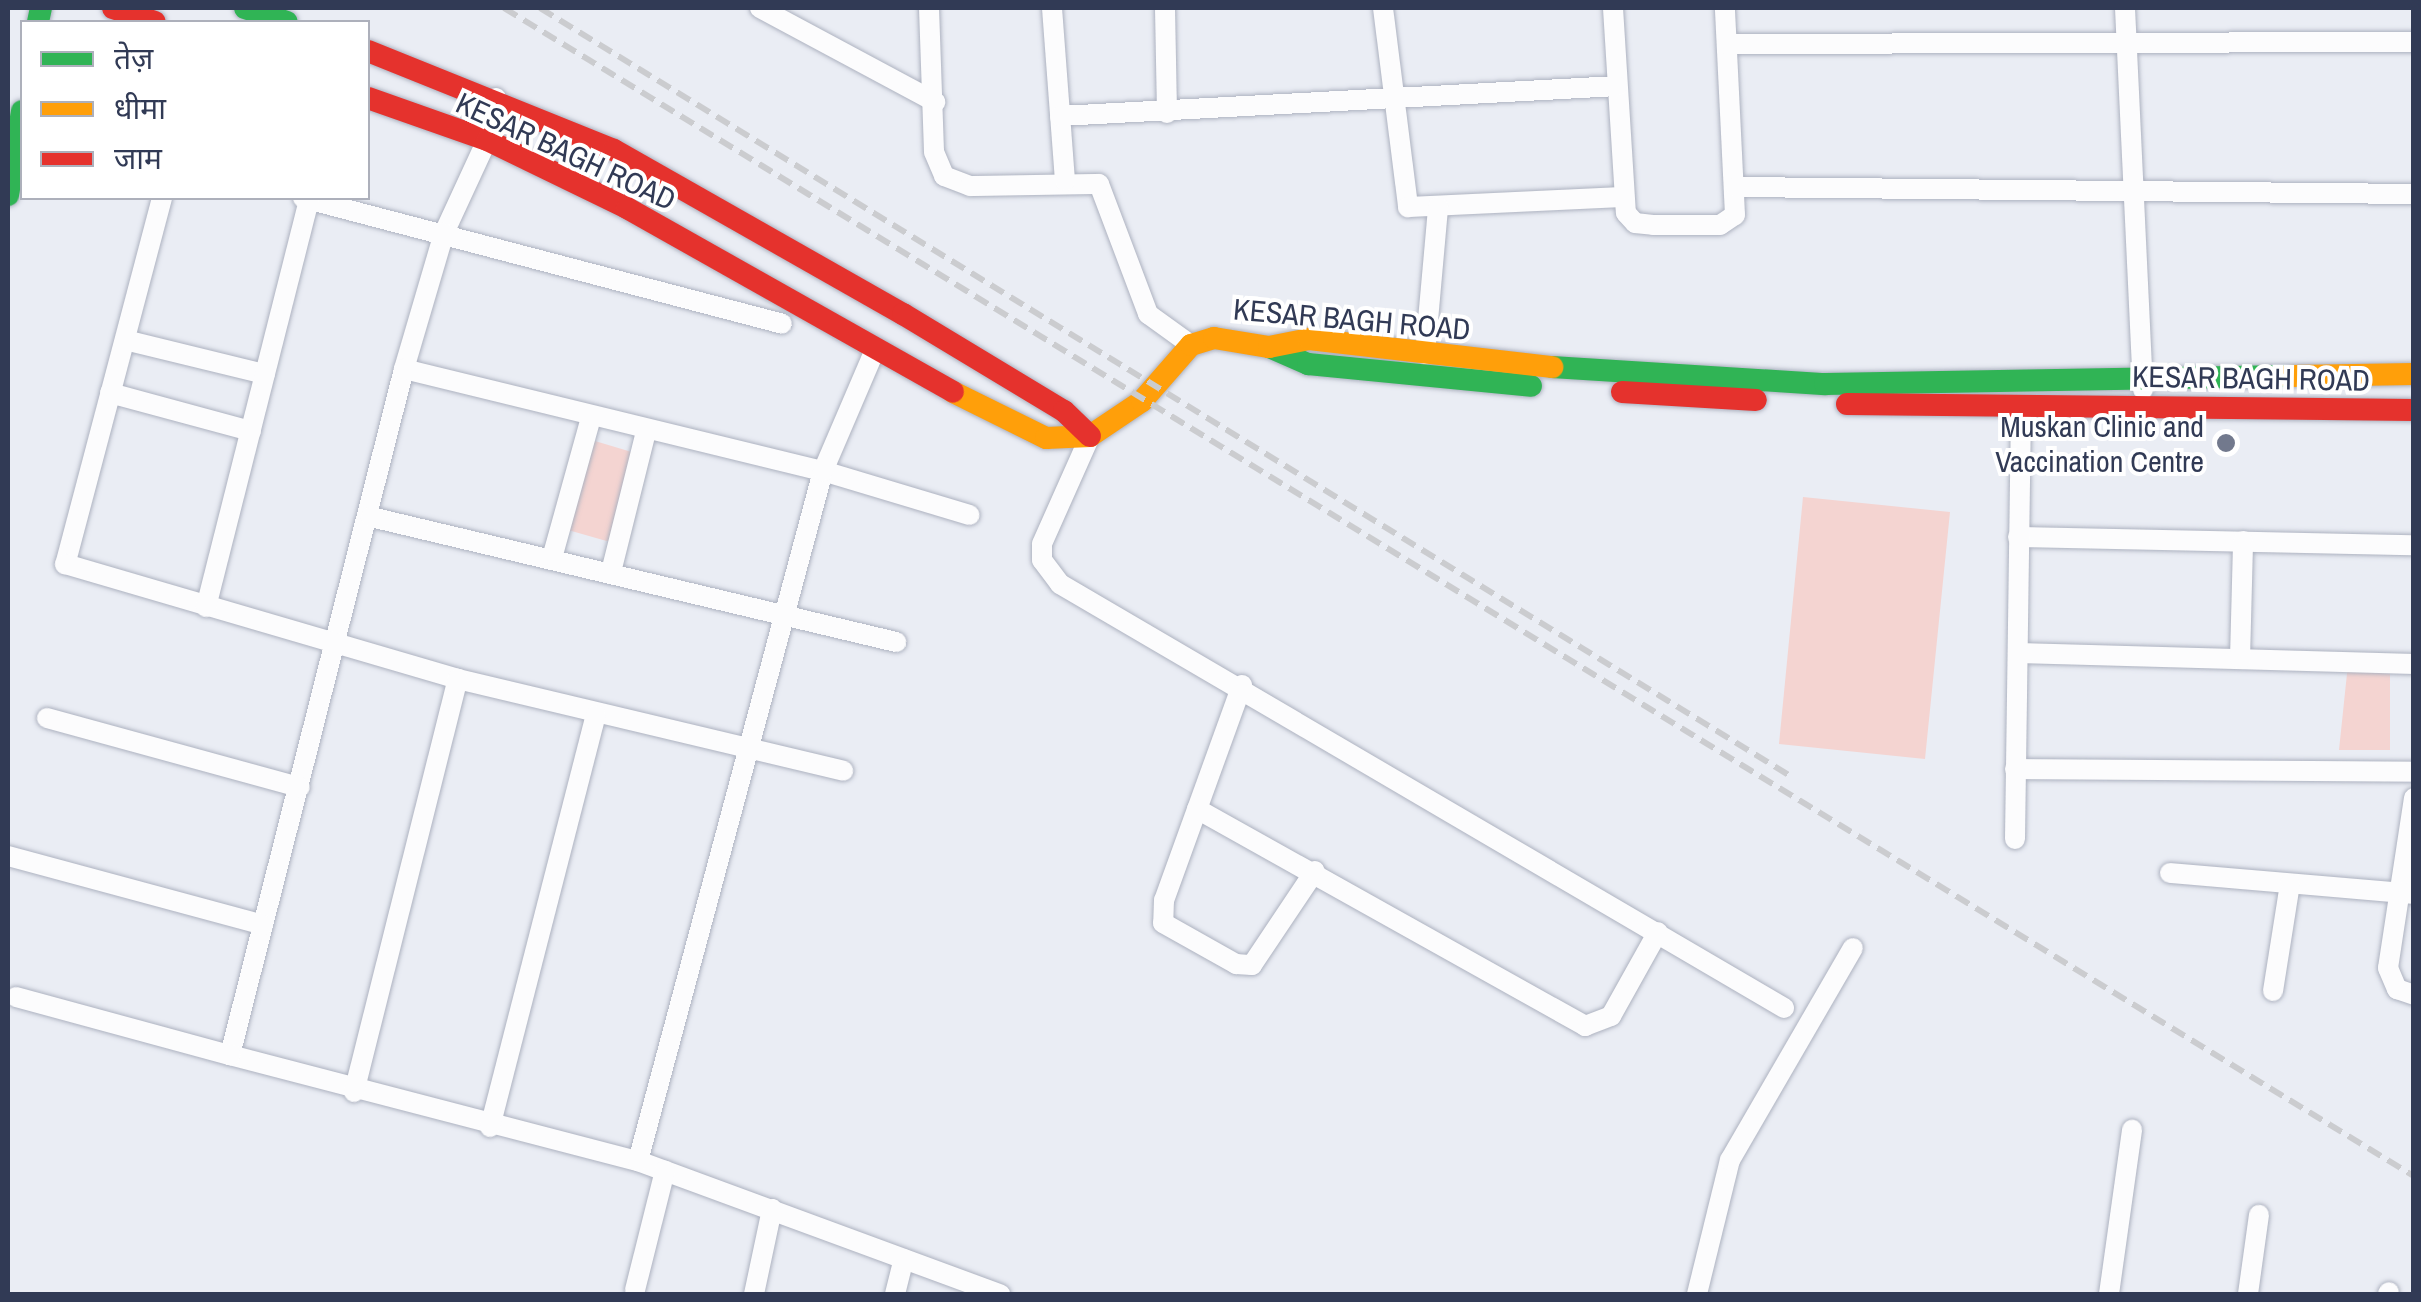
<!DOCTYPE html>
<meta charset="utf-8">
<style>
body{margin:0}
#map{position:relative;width:2421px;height:1302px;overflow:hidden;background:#eaedf4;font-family:"Archivo Narrow","Noto Sans Devanagari",sans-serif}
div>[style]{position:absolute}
.green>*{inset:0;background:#f4d4d1}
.roads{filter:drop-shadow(0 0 2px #adb2c0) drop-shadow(0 0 2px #adb2c0)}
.street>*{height:20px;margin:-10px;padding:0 10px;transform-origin:10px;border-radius:10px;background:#fcfcfd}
.fast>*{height:22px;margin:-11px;padding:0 11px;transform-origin:11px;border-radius:11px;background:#30b455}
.slow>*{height:22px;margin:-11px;padding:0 11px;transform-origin:11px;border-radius:11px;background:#ff9f0a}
.jam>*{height:22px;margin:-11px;padding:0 11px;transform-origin:11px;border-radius:11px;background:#e5322d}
.rail>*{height:6px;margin-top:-3px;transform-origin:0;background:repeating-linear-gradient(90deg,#cbcccf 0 15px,transparent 0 23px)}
.dots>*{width:28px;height:28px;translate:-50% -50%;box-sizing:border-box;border:5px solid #fff;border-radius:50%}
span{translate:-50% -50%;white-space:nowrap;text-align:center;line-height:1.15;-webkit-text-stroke:8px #fff;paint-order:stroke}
.street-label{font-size:30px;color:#313a55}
.poi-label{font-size:30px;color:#313a55}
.right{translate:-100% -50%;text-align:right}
.frame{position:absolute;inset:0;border:10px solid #313a55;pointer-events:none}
.legend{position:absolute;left:20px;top:20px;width:350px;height:180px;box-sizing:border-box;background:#fff;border:2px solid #adb0bb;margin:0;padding:12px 18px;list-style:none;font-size:30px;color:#313a55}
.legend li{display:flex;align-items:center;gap:20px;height:50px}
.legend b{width:50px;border:2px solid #adb0bb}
</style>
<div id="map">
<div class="green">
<i style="clip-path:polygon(595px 441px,635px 453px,610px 542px,568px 530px)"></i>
<i style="clip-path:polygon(1803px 497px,1950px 512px,1925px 759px,1779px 744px)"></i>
<i style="clip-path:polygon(2348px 664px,2390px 664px,2390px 750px,2339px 750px)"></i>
</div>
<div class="roads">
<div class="street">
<i style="left:760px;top:8px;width:199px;rotate:28.2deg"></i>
<i style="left:929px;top:8px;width:144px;rotate:88deg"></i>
<i style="left:934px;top:152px;width:26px;rotate:67deg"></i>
<i style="left:944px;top:176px;width:28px;rotate:21deg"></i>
<i style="left:970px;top:186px;width:129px;rotate:-0.9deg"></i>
<i style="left:1099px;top:184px;width:139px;rotate:69.3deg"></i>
<i style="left:1148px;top:314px;width:53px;rotate:35.8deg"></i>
<i style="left:1052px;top:8px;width:173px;rotate:85.7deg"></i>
<i style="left:1165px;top:8px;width:105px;rotate:88.9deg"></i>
<i style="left:1383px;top:8px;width:201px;rotate:82.8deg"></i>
<i style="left:1408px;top:207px;width:215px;rotate:-2.7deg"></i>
<i style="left:1613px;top:8px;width:205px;rotate:86.4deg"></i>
<i style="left:1626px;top:213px;width:13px;rotate:48deg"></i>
<i style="left:1635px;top:223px;width:18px;rotate:6deg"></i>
<i style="left:1653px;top:225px;width:67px"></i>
<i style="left:1720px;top:225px;width:18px;rotate:-34deg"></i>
<i style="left:1735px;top:215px;width:207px;rotate:-92.8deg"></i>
<i style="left:2125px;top:8px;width:382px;rotate:87.3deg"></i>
<i style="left:1728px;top:44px;width:686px;rotate:-0.17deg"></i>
<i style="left:496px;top:98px;width:43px;rotate:102.1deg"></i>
<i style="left:487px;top:140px;width:102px;rotate:114.8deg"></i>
<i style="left:444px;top:233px;width:142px;rotate:106.4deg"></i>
<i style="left:404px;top:369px;width:708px;rotate:104.23deg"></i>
<i style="left:230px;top:1055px;width:422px;rotate:14.6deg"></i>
<i style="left:638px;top:1161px;width:386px;rotate:20.2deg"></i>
<i style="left:1060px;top:116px;width:558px;rotate:-3.08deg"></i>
<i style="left:1736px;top:187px;width:678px;rotate:0.59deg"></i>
<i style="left:162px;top:198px;width:379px;rotate:104.8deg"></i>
<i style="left:65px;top:564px;width:409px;rotate:16.3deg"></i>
<i style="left:458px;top:679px;width:396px;rotate:13.4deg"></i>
<i style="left:303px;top:198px;width:495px;rotate:14.7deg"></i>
<i style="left:125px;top:340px;width:144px;rotate:13.7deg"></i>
<i style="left:1425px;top:354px;width:148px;rotate:-84.9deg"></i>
<i style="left:404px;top:369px;width:431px;rotate:13.7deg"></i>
<i style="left:823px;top:471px;width:153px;rotate:16.7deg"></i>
<i style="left:110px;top:393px;width:146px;rotate:15.1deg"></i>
<i style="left:1090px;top:436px;width:118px;rotate:114deg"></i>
<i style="left:1042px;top:544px;width:16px;rotate:90deg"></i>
<i style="left:1042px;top:560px;width:30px;rotate:53deg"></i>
<i style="left:1060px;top:584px;width:839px;rotate:30.35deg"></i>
<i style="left:371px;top:517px;width:540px;rotate:13.39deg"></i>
<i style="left:2018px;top:537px;width:396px;rotate:1.2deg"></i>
<i style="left:552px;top:558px;width:146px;rotate:-74.5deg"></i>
<i style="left:611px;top:572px;width:144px;rotate:-76deg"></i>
<i style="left:206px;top:607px;width:421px;rotate:-75.8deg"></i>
<i style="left:2019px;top:653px;width:395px;rotate:1.6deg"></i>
<i style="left:2240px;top:659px;width:118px;rotate:-88.5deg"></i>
<i style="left:1242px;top:685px;width:229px;rotate:109.9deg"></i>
<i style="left:1164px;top:900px;width:23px;rotate:92deg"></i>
<i style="left:1163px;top:923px;width:84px;rotate:29.3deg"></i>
<i style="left:1236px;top:964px;width:16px;rotate:4deg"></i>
<i style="left:1252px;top:965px;width:113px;rotate:-56.2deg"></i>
<i style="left:47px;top:718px;width:262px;rotate:15.3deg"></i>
<i style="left:2015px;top:769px;width:399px;rotate:0.4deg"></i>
<i style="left:2414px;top:798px;width:172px;rotate:98.7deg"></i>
<i style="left:2388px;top:968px;width:23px;rotate:67deg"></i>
<i style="left:2397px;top:989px;width:18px;rotate:19deg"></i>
<i style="left:1197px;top:809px;width:445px;rotate:29.2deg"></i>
<i style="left:1585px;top:1026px;width:28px;rotate:-21deg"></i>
<i style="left:1611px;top:1016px;width:96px;rotate:-60.8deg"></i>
<i style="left:2015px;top:839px;width:433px;rotate:-89.2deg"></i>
<i style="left:8px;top:856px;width:264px;rotate:15.1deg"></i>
<i style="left:2170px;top:873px;width:245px;rotate:4.9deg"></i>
<i style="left:2273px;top:991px;width:108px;rotate:-81deg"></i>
<i style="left:16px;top:997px;width:222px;rotate:15.2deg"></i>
<i style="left:354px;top:1092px;width:426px;rotate:-75.9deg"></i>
<i style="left:490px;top:1127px;width:425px;rotate:-75.6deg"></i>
<i style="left:638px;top:1161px;width:714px;rotate:-74.99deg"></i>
<i style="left:823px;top:471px;width:129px;rotate:-66.8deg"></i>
<i style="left:635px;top:1290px;width:123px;rotate:-75.9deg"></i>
<i style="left:754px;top:1294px;width:87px;rotate:-78deg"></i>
<i style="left:895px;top:1294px;width:36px;rotate:-76deg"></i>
<i style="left:1697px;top:1294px;width:138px;rotate:-76.2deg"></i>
<i style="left:1730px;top:1160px;width:245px;rotate:-59.9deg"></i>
<i style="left:2109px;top:1294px;width:166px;rotate:-82deg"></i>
<i style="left:2248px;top:1294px;width:80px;rotate:-82.1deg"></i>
<i style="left:2388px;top:1294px;width:2px;rotate:-63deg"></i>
</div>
<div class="fast">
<i style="left:245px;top:8px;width:44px;rotate:18.4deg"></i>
<i style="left:38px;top:22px;width:14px;rotate:-78deg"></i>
<i style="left:8px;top:195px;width:85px;rotate:-80.5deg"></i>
<i style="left:1269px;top:347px;width:43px;rotate:23.6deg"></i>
<i style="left:1308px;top:364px;width:224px;rotate:5.6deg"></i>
<i style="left:1552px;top:367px;width:274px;rotate:3.6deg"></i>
<i style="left:1825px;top:384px;width:463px;rotate:-1deg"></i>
</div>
<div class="slow">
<i style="left:2288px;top:376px;width:126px;rotate:-0.9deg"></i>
<i style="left:953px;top:392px;width:104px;rotate:26.3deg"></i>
<i style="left:1046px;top:438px;width:44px;rotate:-2.6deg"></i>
<i style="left:1090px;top:436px;width:63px;rotate:-33.9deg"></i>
<i style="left:1142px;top:401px;width:74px;rotate:-48.8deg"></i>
<i style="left:1191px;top:345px;width:24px;rotate:-17deg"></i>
<i style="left:1214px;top:338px;width:56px;rotate:9.3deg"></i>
<i style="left:1269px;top:347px;width:41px;rotate:-11.3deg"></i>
<i style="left:1309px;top:339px;width:245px;rotate:6.6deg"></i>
</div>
<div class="jam">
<i style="left:113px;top:8px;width:44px;rotate:18.4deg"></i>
<i style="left:368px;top:51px;width:265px;rotate:21.9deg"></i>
<i style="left:614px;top:150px;width:332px;rotate:29.6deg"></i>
<i style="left:903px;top:314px;width:188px;rotate:31.1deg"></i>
<i style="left:1064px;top:411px;width:36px;rotate:44deg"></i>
<i style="left:368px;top:98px;width:126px;rotate:19.4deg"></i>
<i style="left:487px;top:140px;width:156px;rotate:25.9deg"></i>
<i style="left:627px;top:208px;width:374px;rotate:29.4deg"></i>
<i style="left:1622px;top:392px;width:134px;rotate:3.4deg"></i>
<i style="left:1847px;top:404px;width:567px;rotate:0.61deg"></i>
</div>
</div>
<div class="rail">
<i style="left:504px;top:8px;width:2239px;rotate:31.45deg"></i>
<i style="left:540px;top:8px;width:1469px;rotate:31.56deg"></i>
</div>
<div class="dots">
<i style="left:2226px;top:443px;background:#72798d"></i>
</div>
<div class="street-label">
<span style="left:566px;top:151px;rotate:25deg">KESAR BAGH ROAD</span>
<span style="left:1352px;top:319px;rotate:5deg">KESAR BAGH ROAD</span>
<span style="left:2251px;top:378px;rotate:1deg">KESAR BAGH ROAD</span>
</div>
<div class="poi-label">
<span class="right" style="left:2204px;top:443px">Muskan Clinic and<br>Vaccination Centre</span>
</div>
<div class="frame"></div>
<ul class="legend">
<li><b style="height:12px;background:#30b455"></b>तेज़</li>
<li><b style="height:12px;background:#ff9f0a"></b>धीमा</li>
<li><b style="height:12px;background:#e5322d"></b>जाम</li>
</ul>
</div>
